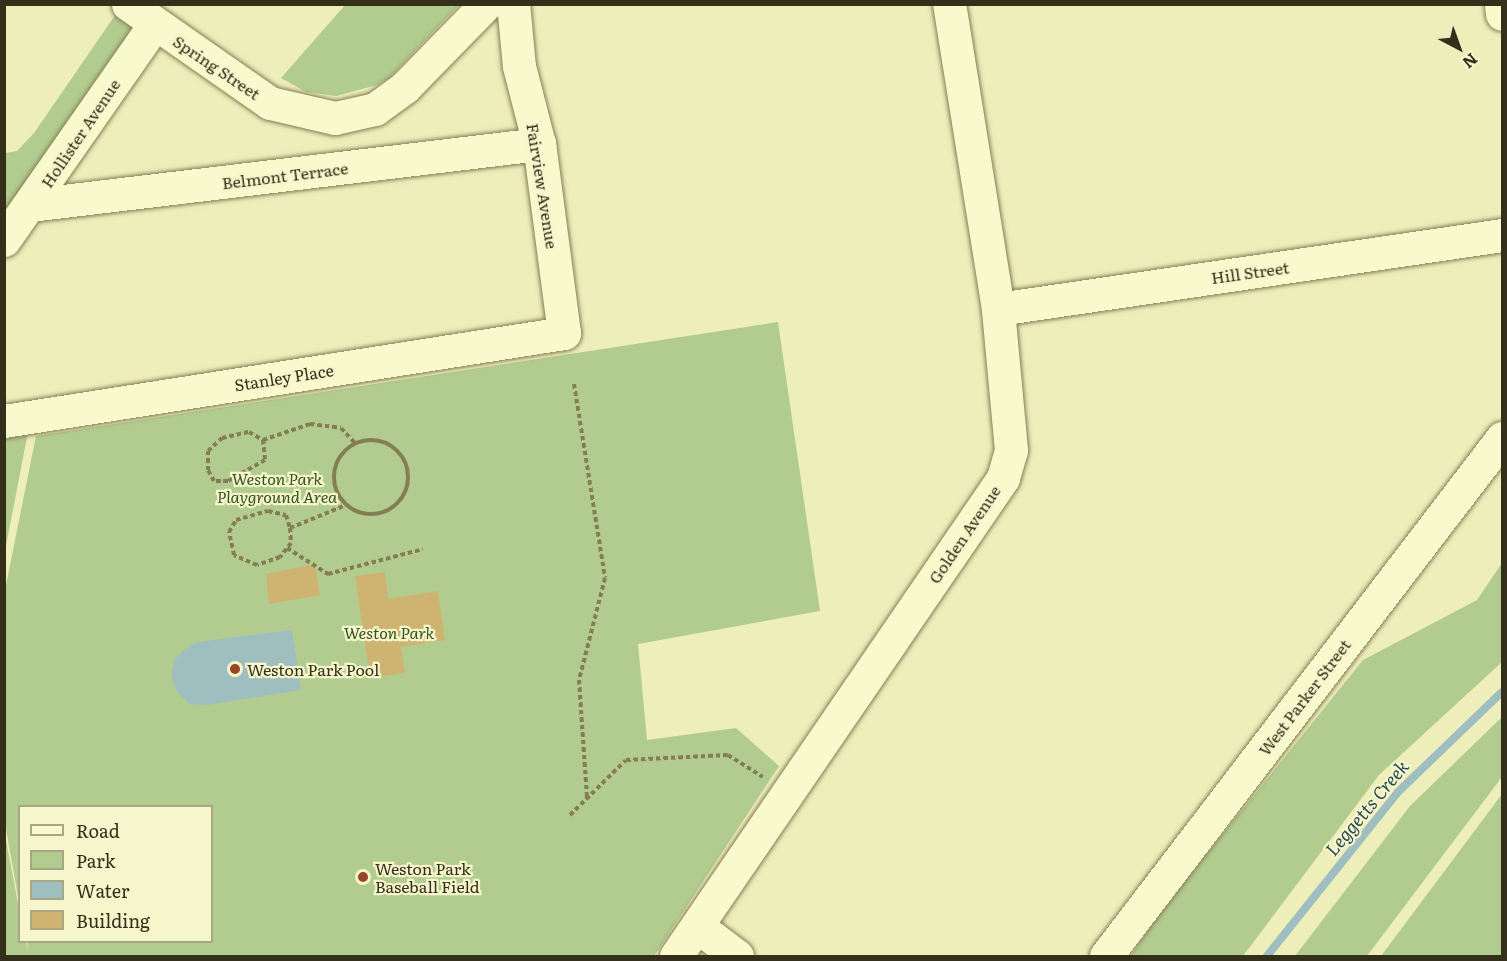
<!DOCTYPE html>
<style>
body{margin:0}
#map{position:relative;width:1507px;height:961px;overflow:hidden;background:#eeb;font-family:Literata,serif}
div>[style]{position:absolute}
.green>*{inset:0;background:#b2cc8f}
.water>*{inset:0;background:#9fbebf}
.stream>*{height:8px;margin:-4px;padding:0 4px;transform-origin:4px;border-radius:4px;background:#9fbebf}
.building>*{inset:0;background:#ceb470}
.path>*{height:4px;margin-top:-2px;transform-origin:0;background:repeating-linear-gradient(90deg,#857e55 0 4.5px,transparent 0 7.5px)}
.path>.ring{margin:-2px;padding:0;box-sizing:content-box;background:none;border:4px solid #857e55;border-radius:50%}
.roads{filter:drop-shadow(0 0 2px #857e55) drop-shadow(0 0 2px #857e55)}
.minor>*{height:33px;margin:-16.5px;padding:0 16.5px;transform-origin:16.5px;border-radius:16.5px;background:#f9f9ce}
.dots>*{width:16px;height:16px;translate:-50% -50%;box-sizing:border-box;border:3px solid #f5f6cb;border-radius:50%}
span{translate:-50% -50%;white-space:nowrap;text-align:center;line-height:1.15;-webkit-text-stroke:4.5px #f5f6cb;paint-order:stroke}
.street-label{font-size:16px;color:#342f1a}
.park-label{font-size:16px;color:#365120;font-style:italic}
.poi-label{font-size:16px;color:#342f1a}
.left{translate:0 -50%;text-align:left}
.water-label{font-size:18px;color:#294a54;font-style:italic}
.frame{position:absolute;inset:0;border:6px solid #342f1a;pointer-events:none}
.legend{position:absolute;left:18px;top:805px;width:195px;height:138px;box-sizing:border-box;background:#f5f6cb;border:2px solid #a8a684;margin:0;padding:8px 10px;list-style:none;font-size:18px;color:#342f1a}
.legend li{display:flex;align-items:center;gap:12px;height:30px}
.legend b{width:30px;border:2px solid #a8a684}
.north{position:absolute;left:1429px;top:18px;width:60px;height:60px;-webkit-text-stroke:4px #f5f6cb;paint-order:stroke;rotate:139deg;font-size:16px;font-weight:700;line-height:24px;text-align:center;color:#342f1a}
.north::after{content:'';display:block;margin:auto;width:21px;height:27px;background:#342f1a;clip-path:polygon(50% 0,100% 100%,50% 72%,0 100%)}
</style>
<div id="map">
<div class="green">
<i style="clip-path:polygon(346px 4px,459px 4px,459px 5px,389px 78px,377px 85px,336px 96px,306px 92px,281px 78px)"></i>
<i style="clip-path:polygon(118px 11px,141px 29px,5px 214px,5px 153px,17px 151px,34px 133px)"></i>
<i style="clip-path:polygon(778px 322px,820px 611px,638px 644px,647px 740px,736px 728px,779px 766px,654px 956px,5px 956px,4px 829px,19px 909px,20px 942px,26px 942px,28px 952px,27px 942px,212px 942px,212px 806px,20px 806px,19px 903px,5px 823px,4px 595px,36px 436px)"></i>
<i style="clip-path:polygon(28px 432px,5px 551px,5px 435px)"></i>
<i style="clip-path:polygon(1502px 563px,1502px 662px,1379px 775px,1243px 956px,1131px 956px,1156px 917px,1363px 660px,1477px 600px)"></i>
<i style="clip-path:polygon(1502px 717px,1502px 777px,1367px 956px,1295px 956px,1410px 806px)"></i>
<i style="clip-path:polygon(1502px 794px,1502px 956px,1381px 956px)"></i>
</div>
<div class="water">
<i style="clip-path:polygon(292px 630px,301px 690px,207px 705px,190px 704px,178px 693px,171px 677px,174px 660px,185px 649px,198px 642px)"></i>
</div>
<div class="stream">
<i style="left:1267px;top:956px;width:210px;rotate:-51.4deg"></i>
<i style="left:1398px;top:792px;width:144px;rotate:-43.9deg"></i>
</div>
<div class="building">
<i style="clip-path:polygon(315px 564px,320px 595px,269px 604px,266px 574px)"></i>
<i style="clip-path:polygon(385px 572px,388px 599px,438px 591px,445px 640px,401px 647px,405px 673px,370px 678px,355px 576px)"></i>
</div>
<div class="path">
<i style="left:574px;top:384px;width:196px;rotate:80.9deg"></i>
<i style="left:605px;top:578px;width:105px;rotate:104.3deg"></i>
<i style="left:579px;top:680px;width:118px;rotate:86.1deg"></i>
<i style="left:263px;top:440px;width:20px;rotate:84deg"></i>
<i style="left:265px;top:460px;width:43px;rotate:150.4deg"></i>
<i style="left:228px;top:481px;width:14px;rotate:180deg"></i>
<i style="left:214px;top:481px;width:13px;rotate:-119deg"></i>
<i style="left:208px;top:470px;width:19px;rotate:-90deg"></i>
<i style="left:208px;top:451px;width:19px;rotate:-43deg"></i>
<i style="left:222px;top:438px;width:28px;rotate:-13deg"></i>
<i style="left:249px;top:432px;width:16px;rotate:30deg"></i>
<i style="left:263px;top:440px;width:50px;rotate:-18.8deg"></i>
<i style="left:310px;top:424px;width:31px;rotate:7deg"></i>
<i style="left:341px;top:428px;width:22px;rotate:47deg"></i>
<i class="ring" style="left:334px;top:440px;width:70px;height:70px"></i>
<i style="left:290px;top:528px;width:15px;rotate:86deg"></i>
<i style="left:291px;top:543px;width:18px;rotate:128deg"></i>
<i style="left:280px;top:557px;width:24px;rotate:161deg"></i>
<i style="left:257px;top:565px;width:25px;rotate:-157deg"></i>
<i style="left:234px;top:555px;width:24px;rotate:-102deg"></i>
<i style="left:229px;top:532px;width:14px;rotate:-60deg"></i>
<i style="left:236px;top:520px;width:33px;rotate:-16deg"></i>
<i style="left:268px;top:511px;width:18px;rotate:13deg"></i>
<i style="left:286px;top:515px;width:14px;rotate:73deg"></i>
<i style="left:290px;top:528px;width:61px;rotate:-22.3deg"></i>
<i style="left:287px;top:548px;width:49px;rotate:32.4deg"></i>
<i style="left:328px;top:574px;width:98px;rotate:-14.7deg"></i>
<i style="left:570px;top:815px;width:78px;rotate:-44.5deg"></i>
<i style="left:626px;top:760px;width:102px;rotate:-2.8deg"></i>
<i style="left:728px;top:755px;width:41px;rotate:32.2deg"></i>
</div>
<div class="roads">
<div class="minor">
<i style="left:128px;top:4px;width:173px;rotate:34.9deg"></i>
<i style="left:270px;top:103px;width:67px;rotate:13deg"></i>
<i style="left:335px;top:118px;width:41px;rotate:-12.7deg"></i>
<i style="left:375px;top:109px;width:37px;rotate:-36deg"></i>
<i style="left:405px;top:87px;width:116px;rotate:-45.7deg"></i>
<i style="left:1501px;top:4px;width:10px;rotate:84deg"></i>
<i style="left:30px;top:205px;width:513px;rotate:-6.83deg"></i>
<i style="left:4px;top:240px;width:262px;rotate:-55.1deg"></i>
<i style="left:998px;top:309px;width:509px;rotate:-8.35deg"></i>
<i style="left:4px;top:421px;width:567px;rotate:-8.93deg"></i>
<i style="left:564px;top:333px;width:191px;rotate:-97.5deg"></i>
<i style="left:539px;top:144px;width:81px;rotate:-104.4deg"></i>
<i style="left:519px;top:66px;width:62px;rotate:-95.5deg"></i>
<i style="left:697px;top:926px;width:50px;rotate:36.9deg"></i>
<i style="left:676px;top:956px;width:579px;rotate:-55.62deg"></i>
<i style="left:1003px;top:478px;width:29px;rotate:-74deg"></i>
<i style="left:1011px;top:450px;width:142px;rotate:-95.3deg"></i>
<i style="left:998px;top:309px;width:309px;rotate:-99.1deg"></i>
<i style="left:1106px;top:956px;width:652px;rotate:-52.6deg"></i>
</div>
</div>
<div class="dots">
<i style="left:235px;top:669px;background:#964624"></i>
<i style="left:363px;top:877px;background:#964624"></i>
</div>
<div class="street-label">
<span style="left:217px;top:67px;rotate:34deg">Spring Street</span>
<span style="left:80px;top:133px;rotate:-56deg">Hollister Avenue</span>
<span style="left:285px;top:175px;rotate:-7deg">Belmont Terrace</span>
<span style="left:543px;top:186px;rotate:81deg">Fairview Avenue</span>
<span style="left:1250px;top:272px;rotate:-8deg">Hill Street</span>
<span style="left:284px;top:377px;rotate:-9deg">Stanley Place</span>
<span style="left:964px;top:534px;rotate:-56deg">Golden Avenue</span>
<span style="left:1304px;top:697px;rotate:-53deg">West Parker Street</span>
</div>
<div class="park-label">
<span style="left:277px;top:487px">Weston Park<br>Playground Area</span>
<span style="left:389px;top:632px">Weston Park</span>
</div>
<div class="poi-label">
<span class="left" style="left:247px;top:669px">Weston Park Pool</span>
<span class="left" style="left:375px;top:877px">Weston Park<br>Baseball Field</span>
</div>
<div class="water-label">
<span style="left:1367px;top:808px;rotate:-50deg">Leggetts Creek</span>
</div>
<div class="frame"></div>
<ul class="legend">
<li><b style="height:8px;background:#f9f9ce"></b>Road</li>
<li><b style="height:16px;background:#b2cc8f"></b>Park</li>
<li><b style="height:16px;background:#9fbebf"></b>Water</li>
<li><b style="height:16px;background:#ceb470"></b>Building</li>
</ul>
<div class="north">N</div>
</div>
